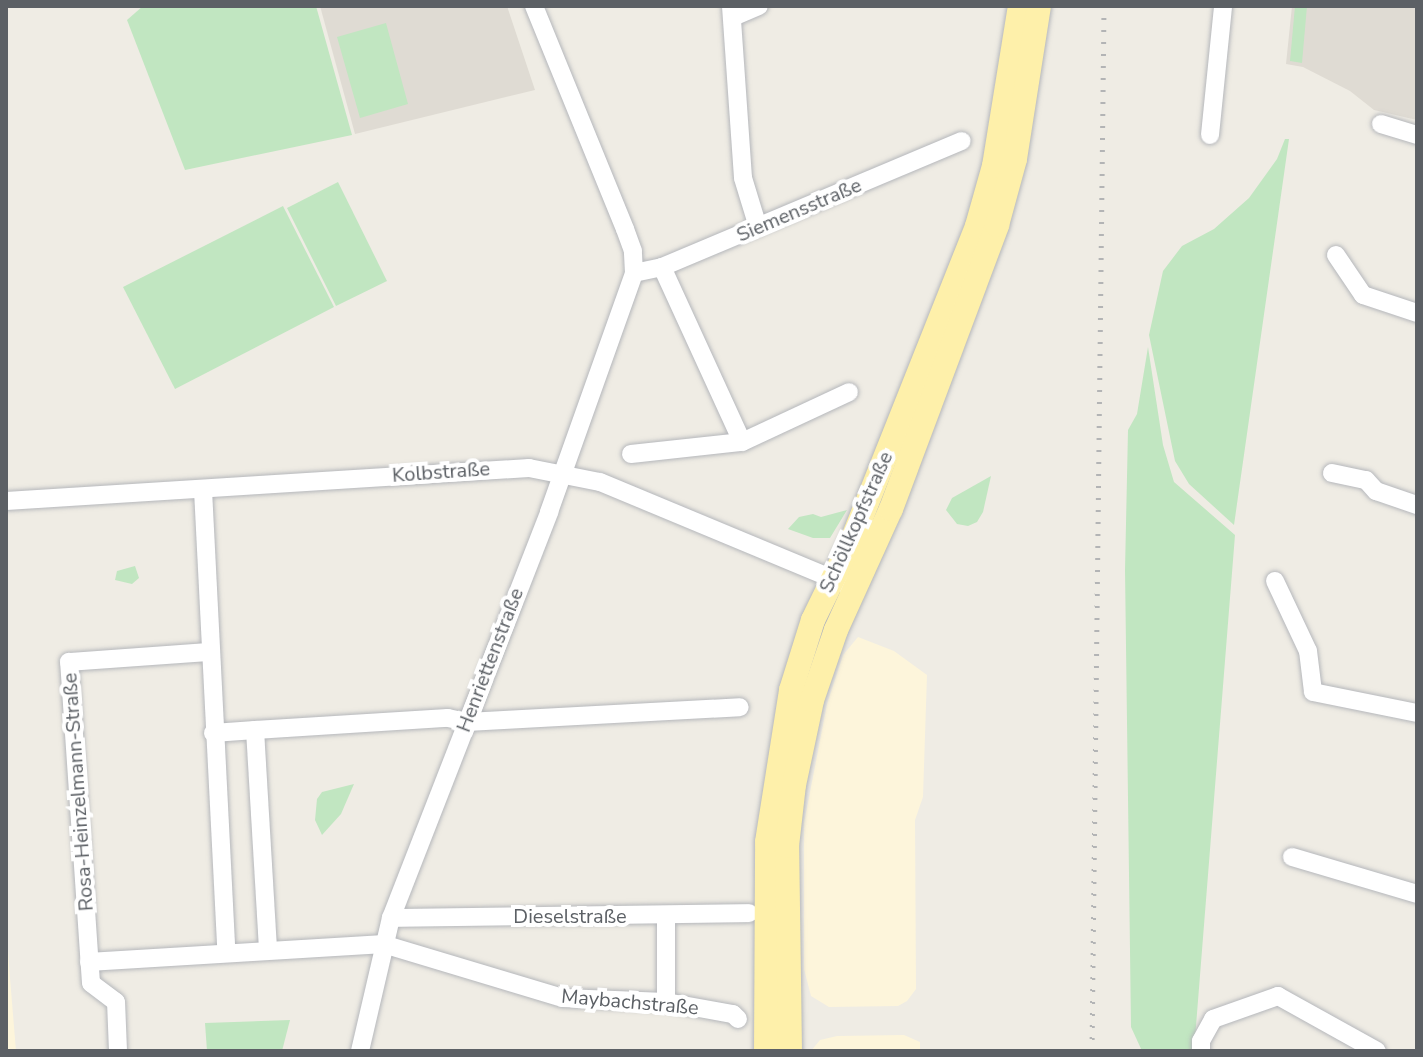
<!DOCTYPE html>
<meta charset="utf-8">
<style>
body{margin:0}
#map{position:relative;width:1423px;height:1057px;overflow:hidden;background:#efece4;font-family:"Nunito Sans",sans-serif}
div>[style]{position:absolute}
.commercial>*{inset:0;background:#fdf5db}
.education>*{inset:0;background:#dfdbd3}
.green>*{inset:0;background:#c1e6c1}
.roads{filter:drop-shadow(0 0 2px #b5b7bb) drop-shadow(0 0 2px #b5b7bb)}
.minor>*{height:18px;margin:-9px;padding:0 9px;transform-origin:9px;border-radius:9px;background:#fff}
.major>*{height:24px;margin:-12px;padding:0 12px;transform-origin:12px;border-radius:12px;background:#fef0aa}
.rail>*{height:5px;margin-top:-2.5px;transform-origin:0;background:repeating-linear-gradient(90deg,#b3b4b5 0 2px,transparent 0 12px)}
span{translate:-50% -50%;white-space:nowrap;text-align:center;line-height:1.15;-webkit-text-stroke:8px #fff;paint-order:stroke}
.street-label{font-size:20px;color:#5c6065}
.frame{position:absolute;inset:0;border:8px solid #5c6065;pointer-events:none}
</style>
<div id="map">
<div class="commercial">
<i style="clip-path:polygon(858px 637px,894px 651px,927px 675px,923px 797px,915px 820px,916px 989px,907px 1001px,898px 1006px,829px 1007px,811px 996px,804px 969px,804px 823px,827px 704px,843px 655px)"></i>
<i style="clip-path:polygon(6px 921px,10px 978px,16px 1051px,6px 1051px)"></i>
<i style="clip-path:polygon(904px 1035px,920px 1042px,920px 1051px,811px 1051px,820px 1040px,837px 1036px)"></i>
</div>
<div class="education">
<i style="clip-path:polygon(320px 6px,507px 6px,535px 90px,355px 134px)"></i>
<i style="clip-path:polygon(1292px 6px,1417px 6px,1417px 120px,1374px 110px,1350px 91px,1303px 67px,1286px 64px)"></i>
</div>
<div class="green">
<i style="clip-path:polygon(143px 6px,316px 6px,352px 135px,185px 170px,127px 20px)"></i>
<i style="clip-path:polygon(1295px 6px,1307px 6px,1302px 63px,1290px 61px)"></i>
<i style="clip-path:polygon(386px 23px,408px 104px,360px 118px,337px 37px)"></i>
<i style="clip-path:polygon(1285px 139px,1289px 139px,1234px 525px,1189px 484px,1175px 461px,1149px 335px,1163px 271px,1182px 246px,1214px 229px,1249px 198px,1277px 159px)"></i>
<i style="clip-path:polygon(338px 182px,387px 281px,336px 306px,287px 208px)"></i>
<i style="clip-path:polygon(283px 206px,334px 307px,175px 389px,123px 287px)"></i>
<i style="clip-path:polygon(1148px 347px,1163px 445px,1174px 482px,1235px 535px,1194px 1051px,1142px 1051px,1131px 1027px,1125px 570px,1128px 430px,1137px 414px)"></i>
<i style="clip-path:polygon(991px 476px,983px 512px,977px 522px,968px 526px,957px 524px,946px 510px,952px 498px)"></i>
<i style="clip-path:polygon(847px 510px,830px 538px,813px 538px,788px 529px,799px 517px,813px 514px,821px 517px)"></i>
<i style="clip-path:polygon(135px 566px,139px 578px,132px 584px,115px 580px,117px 571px)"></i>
<i style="clip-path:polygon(354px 784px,341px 814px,322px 835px,315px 820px,317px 799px,322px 792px)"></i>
<i style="clip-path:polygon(290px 1020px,282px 1051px,207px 1051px,205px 1023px)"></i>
</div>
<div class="roads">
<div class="minor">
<i style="left:731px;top:6px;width:172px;rotate:86deg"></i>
<i style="left:743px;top:178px;width:51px;rotate:73deg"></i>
<i style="left:733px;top:17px;width:28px;rotate:-23deg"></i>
<i style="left:1381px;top:124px;width:38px;rotate:17deg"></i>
<i style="left:1210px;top:135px;width:130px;rotate:-84.2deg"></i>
<i style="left:1336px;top:255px;width:48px;rotate:56deg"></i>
<i style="left:1363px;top:295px;width:57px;rotate:18.4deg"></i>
<i style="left:662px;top:267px;width:192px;rotate:65.4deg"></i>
<i style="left:634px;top:273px;width:29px;rotate:-12deg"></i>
<i style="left:662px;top:267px;width:325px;rotate:-22.8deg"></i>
<i style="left:631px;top:454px;width:112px;rotate:-6.2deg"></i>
<i style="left:742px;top:442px;width:118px;rotate:-25deg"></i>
<i style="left:1332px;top:473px;width:35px;rotate:12deg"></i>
<i style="left:1366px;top:480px;width:15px;rotate:48deg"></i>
<i style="left:1376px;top:491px;width:43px;rotate:18.9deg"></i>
<i style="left:203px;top:490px;width:462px;rotate:87.1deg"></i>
<i style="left:6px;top:501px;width:524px;rotate:-3.61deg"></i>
<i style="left:529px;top:468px;width:72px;rotate:11.2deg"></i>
<i style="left:600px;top:482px;width:265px;rotate:22.6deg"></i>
<i style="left:1275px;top:581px;width:77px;rotate:64.8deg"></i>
<i style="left:1308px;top:651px;width:41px;rotate:83deg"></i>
<i style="left:1313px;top:692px;width:106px;rotate:11.4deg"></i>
<i style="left:255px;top:730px;width:193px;rotate:-3.6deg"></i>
<i style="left:448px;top:718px;width:19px;rotate:12deg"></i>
<i style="left:467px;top:722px;width:273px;rotate:-3.1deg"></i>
<i style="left:213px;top:733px;width:42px;rotate:-4.1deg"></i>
<i style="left:255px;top:730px;width:219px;rotate:86.6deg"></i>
<i style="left:1292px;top:857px;width:130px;rotate:16.5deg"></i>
<i style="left:666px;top:916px;width:86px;rotate:90deg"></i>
<i style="left:391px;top:918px;width:358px;rotate:-0.8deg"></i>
<i style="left:89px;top:962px;width:295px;rotate:-3.5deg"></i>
<i style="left:383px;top:944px;width:188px;rotate:16.7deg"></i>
<i style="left:563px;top:998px;width:103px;rotate:2.2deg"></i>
<i style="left:666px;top:1002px;width:68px;rotate:10.2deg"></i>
<i style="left:733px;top:1014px;width:7px;rotate:45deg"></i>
<i style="left:118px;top:1051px;width:49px;rotate:-92.3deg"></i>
<i style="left:116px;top:1002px;width:31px;rotate:-143deg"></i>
<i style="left:91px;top:983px;width:322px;rotate:-93.9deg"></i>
<i style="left:69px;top:662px;width:141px;rotate:-4.1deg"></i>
<i style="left:360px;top:1051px;width:137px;rotate:-76.9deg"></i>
<i style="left:391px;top:918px;width:436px;rotate:-68.7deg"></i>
<i style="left:549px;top:512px;width:254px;rotate:-70.4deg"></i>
<i style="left:634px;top:273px;width:22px;rotate:-93deg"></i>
<i style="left:633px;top:251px;width:23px;rotate:-110deg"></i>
<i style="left:625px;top:229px;width:241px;rotate:-112.2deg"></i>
<i style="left:1201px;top:1051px;width:10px;rotate:-90deg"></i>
<i style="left:1201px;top:1041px;width:25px;rotate:-61deg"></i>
<i style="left:1213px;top:1019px;width:69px;rotate:-19.5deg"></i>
<i style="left:1278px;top:996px;width:113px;rotate:29.1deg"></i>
</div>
<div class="major">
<i style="left:766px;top:1051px;width:209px;rotate:-89.7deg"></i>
<i style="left:767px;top:842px;width:154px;rotate:-81deg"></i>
<i style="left:791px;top:690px;width:73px;rotate:-72.6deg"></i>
<i style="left:813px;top:620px;width:91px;rotate:-64deg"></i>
<i style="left:853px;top:538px;width:336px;rotate:-68.3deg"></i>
<i style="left:977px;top:226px;width:62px;rotate:-74.2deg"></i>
<i style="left:994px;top:166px;width:162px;rotate:-80.8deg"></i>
<i style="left:790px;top:1051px;width:205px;rotate:-90.8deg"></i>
<i style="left:787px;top:846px;width:61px;rotate:-83.5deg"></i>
<i style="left:794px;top:785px;width:87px;rotate:-78deg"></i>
<i style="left:812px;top:700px;width:74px;rotate:-71.1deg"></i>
<i style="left:836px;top:630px;width:133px;rotate:-65.6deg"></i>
<i style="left:891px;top:509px;width:303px;rotate:-69.5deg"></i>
<i style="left:997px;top:225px;width:68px;rotate:-74.7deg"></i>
<i style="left:1015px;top:159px;width:155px;rotate:-81.1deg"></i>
</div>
</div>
<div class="rail">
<i style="left:1092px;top:1051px;width:1045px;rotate:-89.34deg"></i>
</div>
<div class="street-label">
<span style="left:799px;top:210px;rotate:-23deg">Siemensstraße</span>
<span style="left:441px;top:472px;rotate:-4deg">Kolbstraße</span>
<span style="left:856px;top:522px;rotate:-66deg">Schöllkopfstraße</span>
<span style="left:490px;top:660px;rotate:-69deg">Henriettenstraße</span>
<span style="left:78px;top:792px;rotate:-94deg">Rosa-Heinzelmann-Straße</span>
<span style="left:570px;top:916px">Dieselstraße</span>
<span style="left:630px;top:1002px;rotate:5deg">Maybachstraße</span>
</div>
<div class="frame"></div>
</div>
